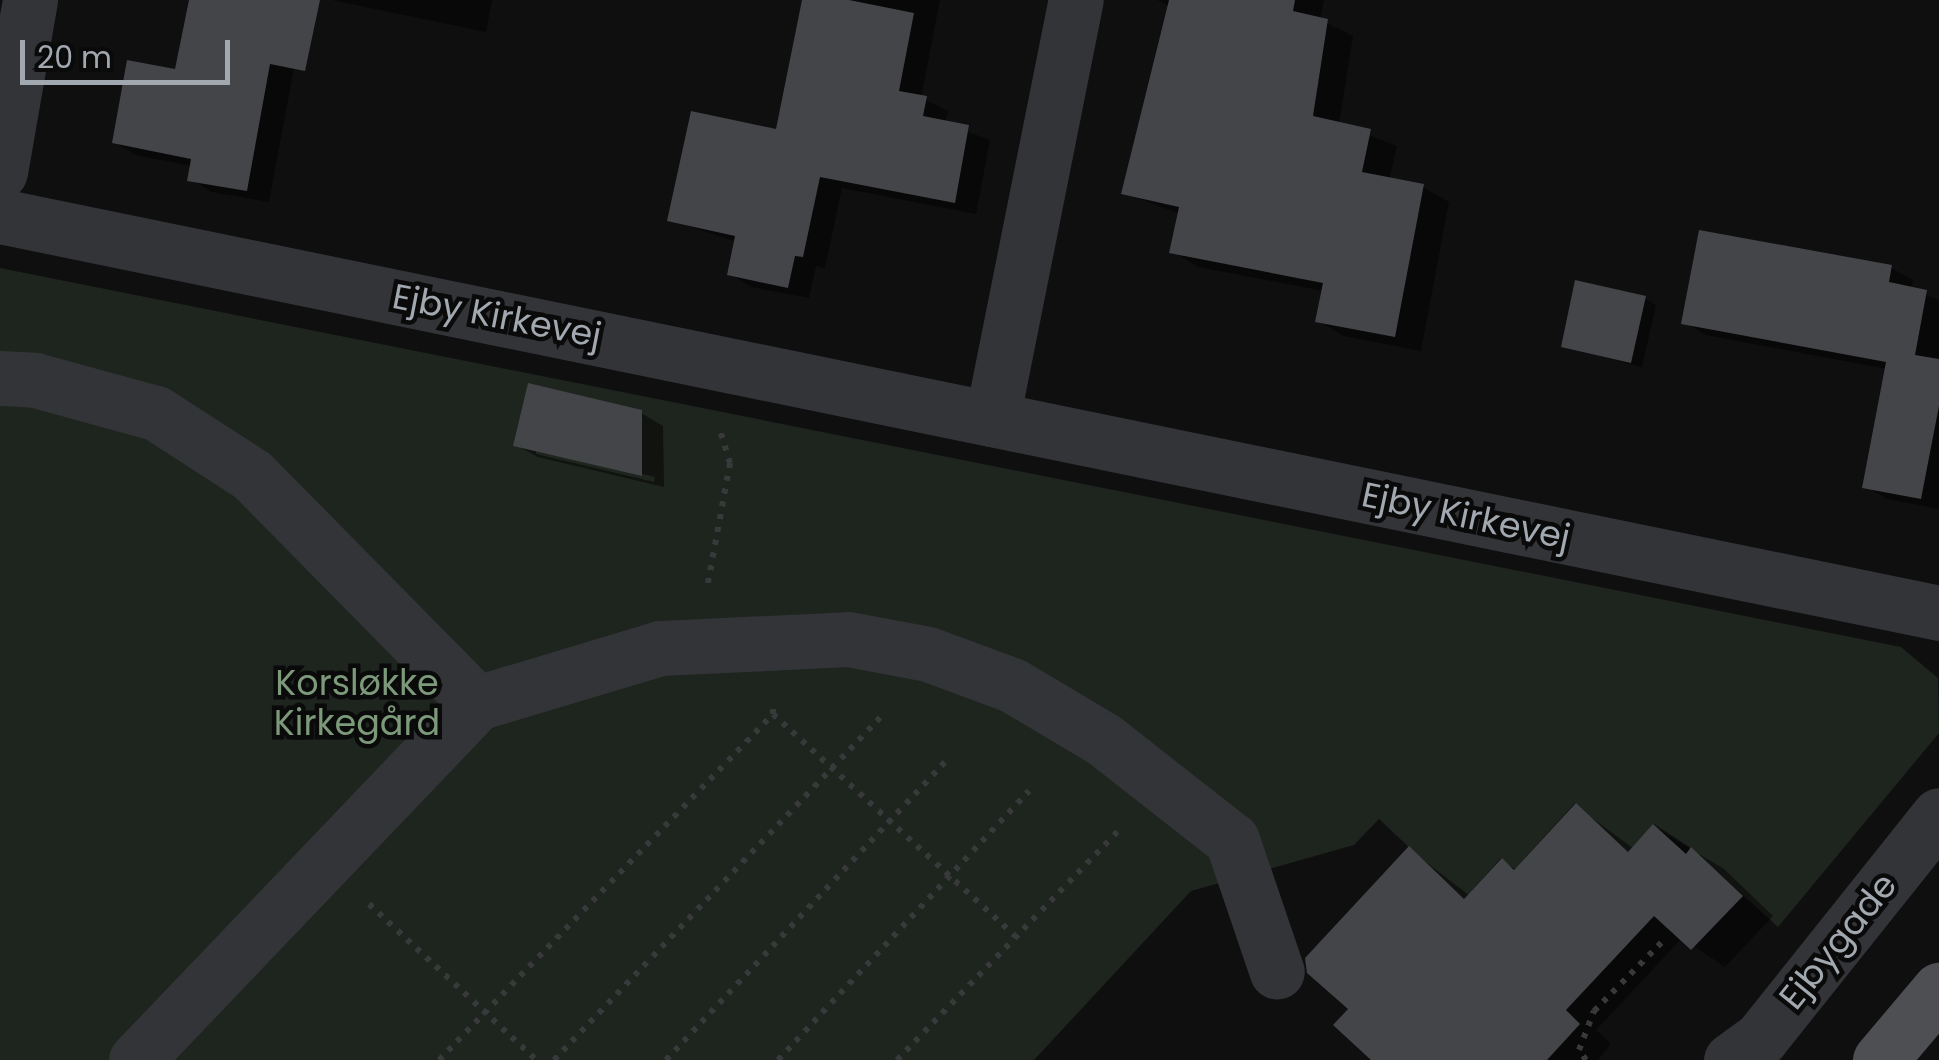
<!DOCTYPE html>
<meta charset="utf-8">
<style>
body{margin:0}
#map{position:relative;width:1939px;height:1060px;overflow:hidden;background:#0f0f10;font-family:Poppins,sans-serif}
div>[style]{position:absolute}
.green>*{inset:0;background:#1e241e}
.shadow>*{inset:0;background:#0007}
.building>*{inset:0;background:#434548}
.path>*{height:6px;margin-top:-3px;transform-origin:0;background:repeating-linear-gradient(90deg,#37393b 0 5px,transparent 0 13px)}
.minor>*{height:55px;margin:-27.5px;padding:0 27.5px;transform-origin:27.5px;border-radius:27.5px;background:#323437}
.major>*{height:55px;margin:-27.5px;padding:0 27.5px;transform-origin:27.5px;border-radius:27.5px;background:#4d4f53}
span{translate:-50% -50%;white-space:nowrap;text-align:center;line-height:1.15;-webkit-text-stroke:9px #0a0a0b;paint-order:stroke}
.street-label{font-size:35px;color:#a2a8af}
.park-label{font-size:35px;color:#7c997a}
.scale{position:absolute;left:20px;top:40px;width:210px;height:45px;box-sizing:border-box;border:5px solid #a2a8af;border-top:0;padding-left:12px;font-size:30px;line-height:35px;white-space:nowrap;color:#a2a8af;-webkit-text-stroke:8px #0a0a0b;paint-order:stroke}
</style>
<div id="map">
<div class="green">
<i style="clip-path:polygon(0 268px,1901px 647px,1938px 678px,1939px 733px,1778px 927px,1691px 848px,1654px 824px,1628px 852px,1575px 803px,1514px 870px,1501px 858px,1464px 899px,1379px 819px,1354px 845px,1191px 891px,1034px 1060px,0 1060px)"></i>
</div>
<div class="shadow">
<i style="clip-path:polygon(332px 0,492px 0,486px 32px)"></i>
<i style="clip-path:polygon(805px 0,940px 0,921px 98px,948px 111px,945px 123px,990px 140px,976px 214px,842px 188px,825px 268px,816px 266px,809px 298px,751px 287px,730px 274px,737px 242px,670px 220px,778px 132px)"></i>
<i style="clip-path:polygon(1157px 0,1324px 0,1320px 20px,1353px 36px,1339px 124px,1397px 146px,1389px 180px,1423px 187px,1449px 202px,1421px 351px,1344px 336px,1318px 321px,1324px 291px,1198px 267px,1172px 251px,1180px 214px,1124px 193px,1170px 6px)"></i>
<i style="clip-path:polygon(300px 36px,269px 202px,212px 192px,190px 179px,192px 166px,136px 155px,114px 142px,177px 72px)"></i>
<i style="clip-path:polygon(1891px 268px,1913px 280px,1911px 290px,1939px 300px,1939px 509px,1887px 499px,1865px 486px,1887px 369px,1706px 335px,1684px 322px)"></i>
<i style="clip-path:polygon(1645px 299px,1656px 305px,1642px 367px,1563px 346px)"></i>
<i style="clip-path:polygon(evenodd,641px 413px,663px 426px,664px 487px,538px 457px,516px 445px,641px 413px,536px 449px,655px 477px,654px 482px,536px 454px,536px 449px)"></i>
<i style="clip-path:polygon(1576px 806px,1634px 849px,1654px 827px,1724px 869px,1773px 916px,1725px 967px,1682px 938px,1596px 1030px,1611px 1044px,1598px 1060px,1375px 1060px,1351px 1009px,1409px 849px,1470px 896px,1502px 861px,1517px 870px)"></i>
</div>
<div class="building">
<i style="clip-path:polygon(189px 0,320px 0,305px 71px,270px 64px,247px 191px,187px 181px,191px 159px,112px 143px,127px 60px,175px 69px)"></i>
<i style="clip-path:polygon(802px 0,849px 0,914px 13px,899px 91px,927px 96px,923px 116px,969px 125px,955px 203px,820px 177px,803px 257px,795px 256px,788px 288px,727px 275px,735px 236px,667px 221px,691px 111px,776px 129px)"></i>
<i style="clip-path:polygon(1169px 0,1295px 0,1293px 11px,1328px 19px,1313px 116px,1371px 129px,1362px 172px,1424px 184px,1395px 337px,1315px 322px,1323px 283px,1169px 253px,1179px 207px,1121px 194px)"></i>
<i style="clip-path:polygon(1699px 230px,1892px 265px,1889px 282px,1927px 290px,1915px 355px,1939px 359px,1939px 406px,1921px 499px,1862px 488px,1886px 362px,1681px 324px)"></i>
<i style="clip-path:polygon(1575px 280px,1646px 296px,1631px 363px,1561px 347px)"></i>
<i style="clip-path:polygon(528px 383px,642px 410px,642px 476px,513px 446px)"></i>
<i style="clip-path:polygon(1576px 803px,1628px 852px,1653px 824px,1686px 854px,1691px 847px,1743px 896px,1691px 950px,1654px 916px,1566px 1010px,1580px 1024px,1547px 1060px,1371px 1060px,1333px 1025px,1348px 1009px,1307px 973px,1305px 958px,1409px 846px,1464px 899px,1502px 858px,1514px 870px)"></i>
</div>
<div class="path">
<i style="left:708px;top:583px;width:122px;rotate:-79.6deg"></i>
<i style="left:730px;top:463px;width:34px;rotate:-107deg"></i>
<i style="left:773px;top:714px;width:328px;rotate:42.5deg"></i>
<i style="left:369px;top:904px;width:229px;rotate:43deg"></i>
<i style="left:439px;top:1060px;width:481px;rotate:-46deg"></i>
<i style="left:773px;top:714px;width:8px;rotate:-90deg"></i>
<i style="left:554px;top:1060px;width:474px;rotate:-46.4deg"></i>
<i style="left:666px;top:1060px;width:410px;rotate:-46.9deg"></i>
<i style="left:778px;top:1060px;width:368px;rotate:-47deg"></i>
<i style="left:897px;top:1060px;width:318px;rotate:-46deg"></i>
<i style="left:1586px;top:1060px;width:12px;rotate:-125deg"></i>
<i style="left:1579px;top:1050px;width:42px;rotate:-69deg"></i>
<i style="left:1594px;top:1011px;width:98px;rotate:-45.4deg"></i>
</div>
<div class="minor">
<i style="left:0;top:172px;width:175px;rotate:-80.1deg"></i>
<i style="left:0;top:216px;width:1979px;rotate:11.57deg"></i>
<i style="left:0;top:378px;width:35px;rotate:3deg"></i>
<i style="left:35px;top:380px;width:125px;rotate:15.3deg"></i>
<i style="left:156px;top:413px;width:114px;rotate:32.9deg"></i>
<i style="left:252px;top:475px;width:320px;rotate:45.4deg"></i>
<i style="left:992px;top:419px;width:427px;rotate:-78.7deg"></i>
<i style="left:136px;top:1060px;width:494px;rotate:-46.3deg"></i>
<i style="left:477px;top:703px;width:191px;rotate:-16.7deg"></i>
<i style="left:660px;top:648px;width:188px;rotate:-2.7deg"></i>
<i style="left:848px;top:639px;width:81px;rotate:10.6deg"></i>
<i style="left:928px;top:654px;width:90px;rotate:20.3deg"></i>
<i style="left:1012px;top:685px;width:106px;rotate:30.7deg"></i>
<i style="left:1103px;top:739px;width:164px;rotate:38.1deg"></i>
<i style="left:1232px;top:840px;width:139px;rotate:71.2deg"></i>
<i style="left:1731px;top:1060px;width:37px;rotate:-36deg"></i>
<i style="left:1761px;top:1038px;width:285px;rotate:-51.4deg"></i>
</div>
<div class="major">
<i style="left:1880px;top:1060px;width:92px;rotate:-49.9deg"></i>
</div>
<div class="street-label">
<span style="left:497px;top:316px;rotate:11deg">Ejby Kirkevej</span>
<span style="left:1466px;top:516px;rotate:12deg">Ejby Kirkevej</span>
<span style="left:1838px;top:941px;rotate:-51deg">Ejbygade</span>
</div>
<div class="park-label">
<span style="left:357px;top:703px">Korsløkke<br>Kirkegård</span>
</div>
<div class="scale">20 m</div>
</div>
